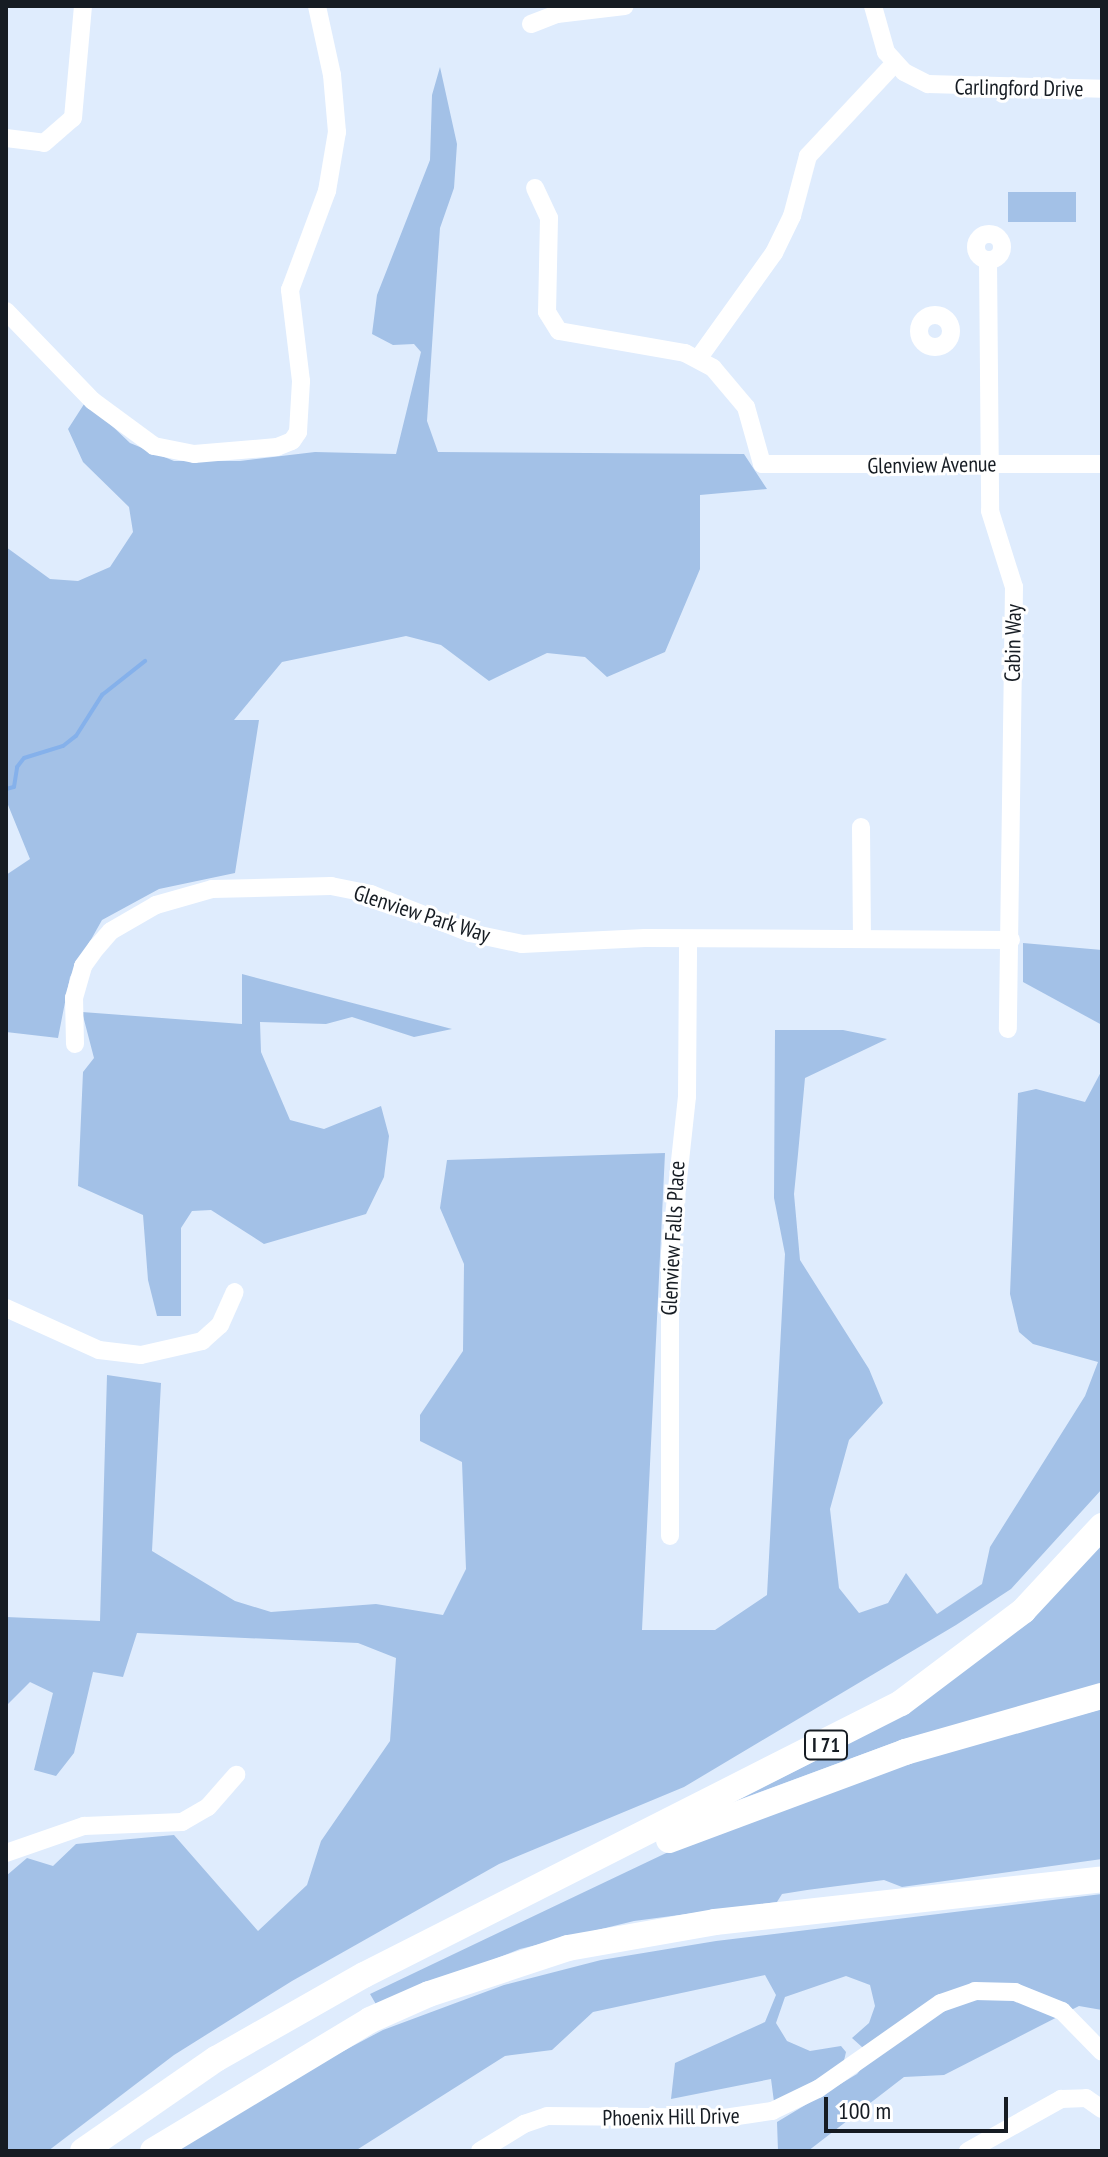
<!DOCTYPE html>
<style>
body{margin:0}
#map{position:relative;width:1108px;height:2157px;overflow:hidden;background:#dfecfd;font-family:"PT Sans Narrow",sans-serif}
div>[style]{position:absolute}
.green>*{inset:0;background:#a3c1e7}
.stream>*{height:4px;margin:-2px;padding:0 2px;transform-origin:2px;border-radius:2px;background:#85b1eb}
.minor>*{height:18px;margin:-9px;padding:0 9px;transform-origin:9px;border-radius:9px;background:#fff}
.minor>.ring{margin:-9px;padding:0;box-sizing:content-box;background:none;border:18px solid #fff;border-radius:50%}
.highway>*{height:26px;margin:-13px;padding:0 13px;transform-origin:13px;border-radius:13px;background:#fff}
span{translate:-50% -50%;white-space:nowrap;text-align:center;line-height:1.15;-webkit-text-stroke:6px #fff;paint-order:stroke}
.shield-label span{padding:2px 6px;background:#fff;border:2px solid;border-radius:6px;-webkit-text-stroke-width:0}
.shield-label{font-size:20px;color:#161c23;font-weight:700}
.street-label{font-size:22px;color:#161c23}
.frame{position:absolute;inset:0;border:8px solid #161c23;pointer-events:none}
.scale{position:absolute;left:824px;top:2097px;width:184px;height:36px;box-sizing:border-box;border:4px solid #161c23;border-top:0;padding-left:10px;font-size:24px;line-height:28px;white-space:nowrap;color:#161c23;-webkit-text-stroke:6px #fff;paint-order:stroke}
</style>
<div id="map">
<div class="green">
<i style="clip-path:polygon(440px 67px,457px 144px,454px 188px,440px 228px,435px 300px,427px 421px,438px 452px,744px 454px,767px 489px,700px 495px,700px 569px,665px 652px,607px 677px,585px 657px,547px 653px,489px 681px,441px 645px,406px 636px,282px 662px,234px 720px,259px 720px,235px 873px,159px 889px,102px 920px,70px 977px,58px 1038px,6px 1032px,6px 875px,30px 859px,6px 800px,6px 547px,50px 579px,78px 581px,110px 567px,133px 532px,129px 507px,83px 462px,68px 429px,86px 401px,130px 443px,174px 461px,240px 461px,315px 452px,396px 454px,421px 352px,414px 344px,393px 345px,372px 334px,377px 295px,430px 160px,432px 95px)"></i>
<i style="clip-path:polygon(1076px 192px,1076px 222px,1008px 222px,1008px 192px)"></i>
<i style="clip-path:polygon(1023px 943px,1102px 950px,1102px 1025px,1023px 982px)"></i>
<i style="clip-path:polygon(242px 974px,452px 1029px,414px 1037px,352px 1017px,326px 1024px,260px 1022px,261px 1052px,290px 1120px,324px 1129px,381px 1106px,389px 1136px,384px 1177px,366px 1214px,264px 1244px,211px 1210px,192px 1211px,181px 1228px,181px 1316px,157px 1316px,148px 1280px,143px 1215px,78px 1186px,83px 1072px,94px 1058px,82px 1012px,242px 1024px)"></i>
<i style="clip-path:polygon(775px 1030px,843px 1030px,887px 1039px,805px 1078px,798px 1154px,794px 1194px,800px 1260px,869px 1369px,883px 1403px,849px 1440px,830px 1509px,839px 1588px,859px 1613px,888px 1603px,906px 1573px,937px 1614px,982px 1584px,990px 1547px,1085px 1396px,1098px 1362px,1033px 1344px,1019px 1332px,1010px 1294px,1018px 1093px,1036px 1089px,1085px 1102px,1102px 1070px,1102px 1489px,1011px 1589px,956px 1625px,684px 1787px,499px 1864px,292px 1981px,174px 2055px,48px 2151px,6px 2151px,6px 1876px,27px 1858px,53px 1866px,76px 1844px,174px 1835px,258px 1931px,307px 1885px,321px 1841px,390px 1741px,396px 1658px,358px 1643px,137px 1633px,123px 1677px,93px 1672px,74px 1753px,56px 1776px,34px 1770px,53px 1693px,30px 1682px,6px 1706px,6px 1617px,100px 1621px,107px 1375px,161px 1383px,152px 1551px,235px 1601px,271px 1612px,376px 1604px,443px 1615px,466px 1569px,462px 1462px,420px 1441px,420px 1415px,463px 1351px,464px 1264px,440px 1208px,447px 1160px,665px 1153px,642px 1630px,715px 1630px,767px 1595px,785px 1254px,774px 1198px)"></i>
<i style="clip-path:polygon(1102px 1540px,1102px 1685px,901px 1740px,733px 1802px,827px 1755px)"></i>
<i style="clip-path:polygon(1102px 1709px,1102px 1859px,902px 1887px,884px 1880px,807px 1890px,782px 1894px,777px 1902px,634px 1921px,520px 1949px,377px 2006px,370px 1994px,683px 1845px,917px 1760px)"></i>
<i style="clip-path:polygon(1102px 1894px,1102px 2010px,1079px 2006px,944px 2075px,904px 2077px,808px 2151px,778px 2151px,777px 2122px,857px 2074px,872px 2056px,852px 2038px,869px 2023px,875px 2006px,870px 1985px,846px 1976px,785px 1997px,776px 2023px,787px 2041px,810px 2051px,841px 2046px,846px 2052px,843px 2065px,789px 2101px,774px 2102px,771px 2079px,671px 2099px,675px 2063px,765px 2022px,776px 1995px,765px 1975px,593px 2012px,552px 2050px,505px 2056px,355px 2151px,174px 2151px,224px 2114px,383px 2030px,504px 1985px,601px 1960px,716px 1941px)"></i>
</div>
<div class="stream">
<i style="left:6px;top:789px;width:8px;rotate:-14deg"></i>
<i style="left:14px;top:787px;width:20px;rotate:-81deg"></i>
<i style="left:17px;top:767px;width:11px;rotate:-52deg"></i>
<i style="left:24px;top:758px;width:41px;rotate:-17.1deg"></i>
<i style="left:63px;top:746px;width:16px;rotate:-38deg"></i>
<i style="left:76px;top:736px;width:49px;rotate:-57.6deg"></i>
<i style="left:102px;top:695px;width:55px;rotate:-38.3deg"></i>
</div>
<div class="minor">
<i style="left:873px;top:6px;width:48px;rotate:74.2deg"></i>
<i style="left:886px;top:52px;width:27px;rotate:48deg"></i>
<i style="left:904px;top:72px;width:27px;rotate:27deg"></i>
<i style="left:928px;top:84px;width:174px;rotate:1.6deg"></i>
<i style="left:531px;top:24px;width:28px;rotate:-21deg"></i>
<i style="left:557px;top:14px;width:68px;rotate:-6.7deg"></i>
<i style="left:6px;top:138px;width:38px;rotate:7deg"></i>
<i style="left:44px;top:143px;width:38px;rotate:-41deg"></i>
<i style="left:73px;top:118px;width:112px;rotate:-84.9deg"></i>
<i style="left:535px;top:188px;width:33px;rotate:65deg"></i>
<i style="left:549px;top:218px;width:94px;rotate:91.2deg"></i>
<i style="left:547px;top:312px;width:22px;rotate:58deg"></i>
<i style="left:559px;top:331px;width:128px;rotate:9.9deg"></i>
<i style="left:685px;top:353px;width:32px;rotate:28deg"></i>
<i style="left:713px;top:368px;width:51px;rotate:49.8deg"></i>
<i style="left:746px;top:407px;width:59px;rotate:74.3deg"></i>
<i style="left:762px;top:464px;width:340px"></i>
<i class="ring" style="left:976px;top:234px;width:8px;height:8px"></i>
<i style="left:988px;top:260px;width:251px;rotate:89.5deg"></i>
<i style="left:990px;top:511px;width:80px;rotate:72.5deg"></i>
<i style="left:1014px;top:587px;width:442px;rotate:90.8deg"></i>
<i style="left:6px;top:311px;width:125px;rotate:46deg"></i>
<i style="left:93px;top:401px;width:76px;rotate:36.4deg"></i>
<i style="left:154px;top:446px;width:41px;rotate:11.3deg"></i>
<i style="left:194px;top:454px;width:83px;rotate:-4.8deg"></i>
<i style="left:277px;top:447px;width:16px;rotate:-22deg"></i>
<i style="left:292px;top:441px;width:11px;rotate:-56deg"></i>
<i style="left:298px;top:432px;width:51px;rotate:-86.6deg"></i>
<i style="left:301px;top:381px;width:92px;rotate:-96.9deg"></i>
<i style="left:290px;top:290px;width:106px;rotate:-69.5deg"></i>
<i style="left:327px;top:191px;width:60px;rotate:-80.4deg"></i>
<i style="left:337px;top:132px;width:57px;rotate:-95deg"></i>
<i style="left:332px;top:75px;width:71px;rotate:-102.3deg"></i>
<i class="ring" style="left:919px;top:315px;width:14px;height:14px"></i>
<i style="left:698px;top:359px;width:130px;rotate:-54.4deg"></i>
<i style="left:774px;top:253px;width:41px;rotate:-64.1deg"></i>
<i style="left:792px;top:216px;width:62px;rotate:-75.1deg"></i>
<i style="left:808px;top:156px;width:127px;rotate:-46.9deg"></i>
<i style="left:861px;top:827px;width:111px;rotate:89.5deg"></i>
<i style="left:75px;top:1044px;width:46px;rotate:-91.2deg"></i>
<i style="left:74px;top:998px;width:33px;rotate:-74deg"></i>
<i style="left:83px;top:966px;width:24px;rotate:-54deg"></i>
<i style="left:97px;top:947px;width:21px;rotate:-49deg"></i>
<i style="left:111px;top:931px;width:52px;rotate:-30deg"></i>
<i style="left:156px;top:905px;width:58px;rotate:-15.9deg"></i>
<i style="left:212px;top:889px;width:119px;rotate:-1.4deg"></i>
<i style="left:331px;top:886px;width:41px;rotate:11.3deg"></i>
<i style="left:371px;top:894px;width:106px;rotate:21.5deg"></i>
<i style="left:470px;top:933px;width:53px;rotate:11.9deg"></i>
<i style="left:522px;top:944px;width:123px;rotate:-2.8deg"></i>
<i style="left:645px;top:938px;width:366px;rotate:0.3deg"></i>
<i style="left:6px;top:1308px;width:102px;rotate:24.3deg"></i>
<i style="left:99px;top:1350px;width:42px;rotate:6.8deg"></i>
<i style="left:141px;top:1355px;width:63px;rotate:-12.9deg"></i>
<i style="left:202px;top:1341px;width:24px;rotate:-42deg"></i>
<i style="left:220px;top:1325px;width:36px;rotate:-66deg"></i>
<i style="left:670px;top:1536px;width:283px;rotate:-90deg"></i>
<i style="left:670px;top:1253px;width:157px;rotate:-83.8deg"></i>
<i style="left:687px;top:1097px;width:157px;rotate:-89.6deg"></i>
<i style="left:6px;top:1853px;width:83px;rotate:-19.1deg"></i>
<i style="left:84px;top:1826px;width:98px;rotate:-2.3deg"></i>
<i style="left:182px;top:1822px;width:30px;rotate:-30deg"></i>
<i style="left:208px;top:1807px;width:43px;rotate:-48.8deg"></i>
<i style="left:480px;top:2151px;width:52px;rotate:-31.5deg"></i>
<i style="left:524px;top:2124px;width:24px;rotate:-19deg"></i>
<i style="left:547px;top:2116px;width:177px;rotate:0.6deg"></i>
<i style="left:724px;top:2118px;width:49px;rotate:-8.3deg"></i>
<i style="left:772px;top:2111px;width:51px;rotate:-25.6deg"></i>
<i style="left:818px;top:2089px;width:150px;rotate:-35deg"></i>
<i style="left:941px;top:2003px;width:36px;rotate:-19deg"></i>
<i style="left:975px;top:1991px;width:40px;rotate:1.4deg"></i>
<i style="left:1015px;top:1992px;width:51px;rotate:22deg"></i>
<i style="left:1062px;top:2011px;width:57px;rotate:45.7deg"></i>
<i style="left:968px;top:2151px;width:107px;rotate:-29.2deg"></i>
<i style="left:1061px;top:2099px;width:25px;rotate:-2deg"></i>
<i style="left:1086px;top:2098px;width:19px;rotate:35deg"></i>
</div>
<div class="highway">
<i style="left:669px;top:1840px;width:252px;rotate:-20.4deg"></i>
<i style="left:905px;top:1752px;width:205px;rotate:-15.9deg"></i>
<i style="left:83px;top:2151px;width:162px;rotate:-34.7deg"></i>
<i style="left:216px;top:2059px;width:170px;rotate:-29.6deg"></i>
<i style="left:364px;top:1975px;width:602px;rotate:-26.86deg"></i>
<i style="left:901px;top:1703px;width:153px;rotate:-37deg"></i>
<i style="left:1023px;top:1611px;width:116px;rotate:-47.1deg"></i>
<i style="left:153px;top:2151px;width:253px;rotate:-31.1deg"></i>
<i style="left:370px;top:2020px;width:64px;rotate:-23.8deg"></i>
<i style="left:429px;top:1994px;width:146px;rotate:-18.3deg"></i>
<i style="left:568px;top:1948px;width:149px;rotate:-10deg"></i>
<i style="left:715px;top:1922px;width:389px;rotate:-6.3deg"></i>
</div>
<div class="shield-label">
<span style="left:826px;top:1745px">I 71</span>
</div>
<div class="street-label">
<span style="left:1019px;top:88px;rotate:1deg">Carlingford Drive</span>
<span style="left:932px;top:465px;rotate:-1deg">Glenview Avenue</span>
<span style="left:1013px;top:643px;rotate:-89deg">Cabin Way</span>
<span style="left:422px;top:914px;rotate:18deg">Glenview Park Way</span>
<span style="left:673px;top:1238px;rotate:-87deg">Glenview Falls Place</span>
<span style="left:671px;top:2117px;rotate:-1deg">Phoenix Hill Drive</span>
</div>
<div class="frame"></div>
<div class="scale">100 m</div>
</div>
